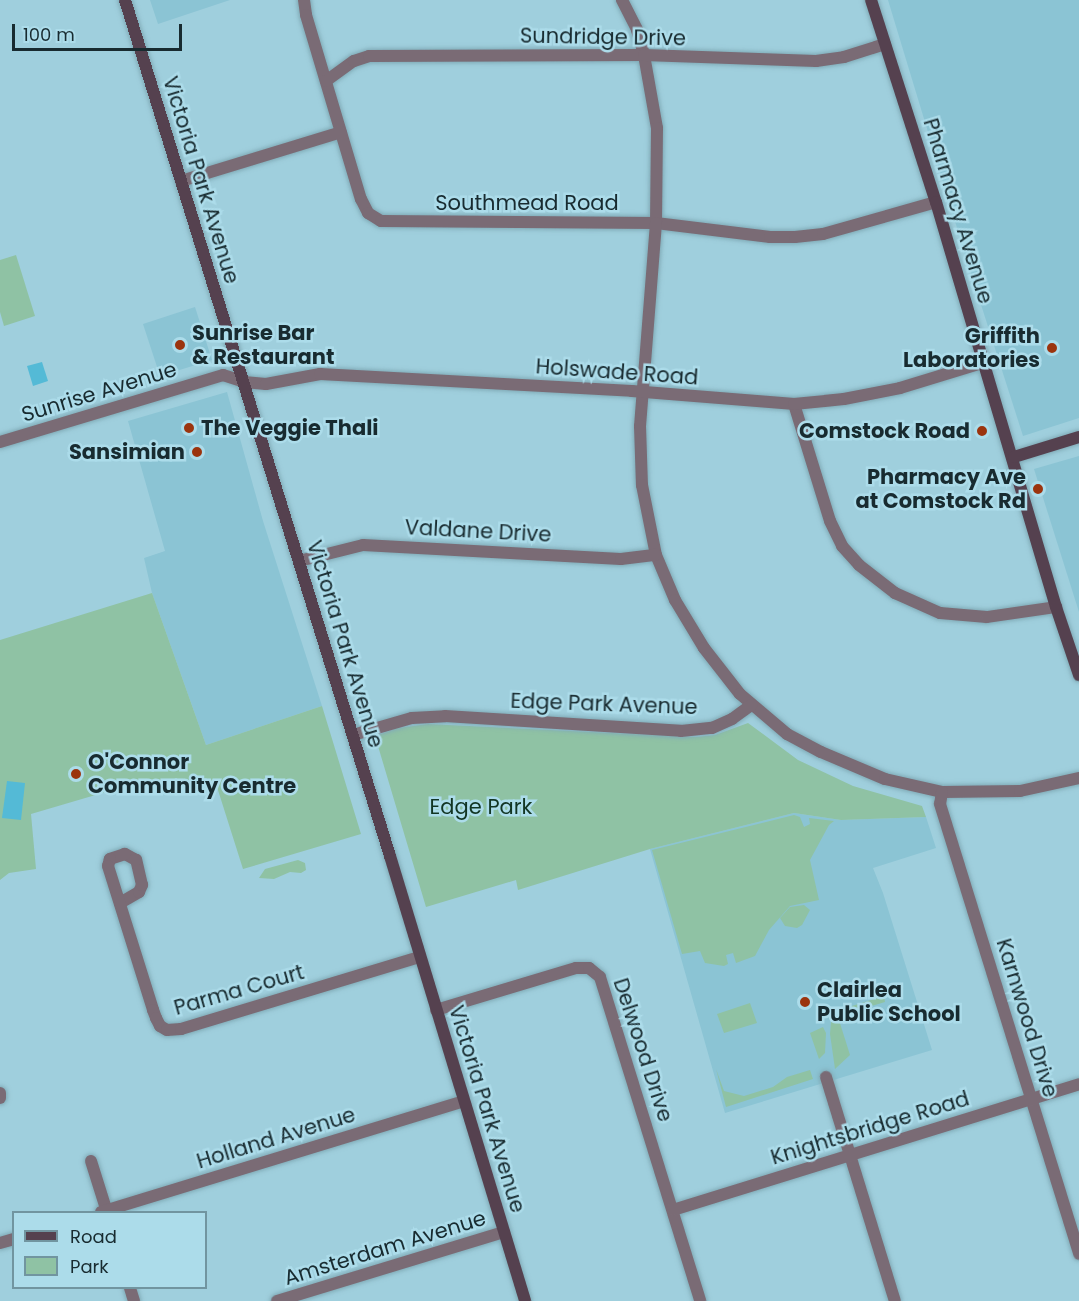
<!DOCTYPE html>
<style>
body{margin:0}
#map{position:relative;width:1079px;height:1301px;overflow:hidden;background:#9fcfdd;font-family:Poppins,sans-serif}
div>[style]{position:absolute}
.built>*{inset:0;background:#8bc4d4}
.green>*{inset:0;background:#8fc2a4}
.water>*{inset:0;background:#54bad6}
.roads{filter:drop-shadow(0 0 2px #81abb7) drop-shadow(0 0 2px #81abb7)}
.street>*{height:12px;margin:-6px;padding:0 6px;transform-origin:6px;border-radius:6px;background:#7a6b75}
.secondary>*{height:12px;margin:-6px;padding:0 6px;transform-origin:6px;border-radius:6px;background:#55414f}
.dots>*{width:16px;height:16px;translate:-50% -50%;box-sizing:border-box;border:3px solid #acdcea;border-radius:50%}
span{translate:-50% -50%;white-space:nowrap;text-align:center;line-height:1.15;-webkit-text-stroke:5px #acdcea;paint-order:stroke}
.street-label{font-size:21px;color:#182b30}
.poi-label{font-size:21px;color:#182b30;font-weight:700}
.left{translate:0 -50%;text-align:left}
.right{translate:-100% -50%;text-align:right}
.park-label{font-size:21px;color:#123523}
.legend{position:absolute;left:12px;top:1211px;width:195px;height:78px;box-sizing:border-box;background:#acdcea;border:2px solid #7195a0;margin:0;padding:8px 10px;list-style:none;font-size:18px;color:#182b30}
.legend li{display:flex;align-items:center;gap:12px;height:30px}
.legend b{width:30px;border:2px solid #7195a0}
.scale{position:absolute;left:12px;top:24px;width:170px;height:27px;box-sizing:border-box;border:3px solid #182b30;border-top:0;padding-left:8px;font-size:18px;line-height:21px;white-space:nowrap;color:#182b30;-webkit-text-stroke:4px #acdcea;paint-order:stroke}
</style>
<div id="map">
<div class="built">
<i style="clip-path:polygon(150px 0,230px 0,158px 24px)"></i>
<i style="clip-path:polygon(888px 0,1079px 0,1079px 418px,1023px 436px,968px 264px)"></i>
<i style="clip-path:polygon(195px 307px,212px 360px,160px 376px,143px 324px)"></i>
<i style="clip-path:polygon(227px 392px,263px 521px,322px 706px,206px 745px,152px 593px,144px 558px,165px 551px,128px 421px)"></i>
<i style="clip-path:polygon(1079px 456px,1079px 612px,1034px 469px)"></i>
<i style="clip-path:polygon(794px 813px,841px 820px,926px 817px,936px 848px,873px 868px,883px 893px,932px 1050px,725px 1113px,650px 849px)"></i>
</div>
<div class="green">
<i style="clip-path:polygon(16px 255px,35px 316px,4px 326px,0 312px,0 260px)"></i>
<i style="clip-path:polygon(152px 593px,206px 745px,322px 706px,361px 834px,243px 869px,217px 787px,143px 781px,31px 814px,36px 869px,9px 873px,0 880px,0 640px)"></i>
<i style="clip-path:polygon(748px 723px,798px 760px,853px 786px,922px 806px,926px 817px,841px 820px,794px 813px,650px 849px,518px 890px,516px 880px,426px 907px,375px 736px,398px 728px,428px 724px,696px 737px,715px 735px)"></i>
<i style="clip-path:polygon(794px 815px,800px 817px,804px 827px,810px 824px,809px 818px,834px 821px,829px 825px,810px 860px,819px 900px,790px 906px,769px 930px,755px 956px,736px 963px,733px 953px,726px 955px,728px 964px,724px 966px,705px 963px,700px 951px,682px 954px,652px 850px)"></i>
<i style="clip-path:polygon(298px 860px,305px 863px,306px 870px,301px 873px,290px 872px,274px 879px,259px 878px,265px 869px)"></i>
<i style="clip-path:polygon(804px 905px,810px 910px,802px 925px,797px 928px,785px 926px,780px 918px,790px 907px)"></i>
<i style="clip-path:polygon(884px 996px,885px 1002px,841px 1015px,839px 1010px)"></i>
<i style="clip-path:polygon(750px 1003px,757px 1023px,724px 1033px,717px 1014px)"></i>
<i style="clip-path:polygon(839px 1020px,850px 1055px,835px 1069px,830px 1034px,831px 1022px)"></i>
<i style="clip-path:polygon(823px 1027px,826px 1033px,825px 1053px,819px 1059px,810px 1033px)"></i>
<i style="clip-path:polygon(716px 1069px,724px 1091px,744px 1096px,773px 1087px,787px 1077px,810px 1070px,813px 1079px,726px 1107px)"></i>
</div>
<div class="water">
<i style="clip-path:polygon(42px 362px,48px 381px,33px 386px,27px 366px)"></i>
<i style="clip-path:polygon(7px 781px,25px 783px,21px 820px,2px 818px)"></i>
</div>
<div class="roads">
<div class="street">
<i style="left:304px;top:0;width:15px;rotate:82deg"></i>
<i style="left:306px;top:15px;width:192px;rotate:73.4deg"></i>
<i style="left:361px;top:199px;width:16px;rotate:63deg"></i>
<i style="left:368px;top:213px;width:15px;rotate:32deg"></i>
<i style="left:381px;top:221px;width:275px;rotate:0.4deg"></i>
<i style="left:656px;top:223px;width:115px;rotate:7deg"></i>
<i style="left:770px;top:237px;width:25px"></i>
<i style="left:795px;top:237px;width:28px;rotate:-6deg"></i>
<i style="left:823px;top:234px;width:117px;rotate:-15.8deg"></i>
<i style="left:622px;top:0;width:34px;rotate:63deg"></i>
<i style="left:637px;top:30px;width:26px;rotate:74deg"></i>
<i style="left:644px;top:55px;width:74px;rotate:79.9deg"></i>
<i style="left:657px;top:128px;width:95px;rotate:90.6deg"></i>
<i style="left:656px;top:223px;width:204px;rotate:94.5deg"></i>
<i style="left:640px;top:426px;width:59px;rotate:88.1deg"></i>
<i style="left:642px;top:485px;width:71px;rotate:78.7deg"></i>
<i style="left:656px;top:555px;width:49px;rotate:67.1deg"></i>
<i style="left:675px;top:600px;width:56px;rotate:58.9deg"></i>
<i style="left:704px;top:648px;width:58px;rotate:52deg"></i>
<i style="left:740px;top:694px;width:62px;rotate:40.4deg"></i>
<i style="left:787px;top:734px;width:38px;rotate:28deg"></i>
<i style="left:821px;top:752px;width:69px;rotate:22.9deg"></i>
<i style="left:885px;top:779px;width:58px;rotate:12.8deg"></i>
<i style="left:942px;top:792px;width:78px;rotate:-0.7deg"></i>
<i style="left:1020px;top:791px;width:60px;rotate:-12.4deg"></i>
<i style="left:326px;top:81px;width:34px;rotate:-36deg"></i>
<i style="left:354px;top:61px;width:16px;rotate:-18deg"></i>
<i style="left:369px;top:56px;width:275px;rotate:-0.2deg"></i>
<i style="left:644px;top:55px;width:172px;rotate:2deg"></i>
<i style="left:816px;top:61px;width:28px;rotate:-8deg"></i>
<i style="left:844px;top:57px;width:43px;rotate:-17.6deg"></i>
<i style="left:181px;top:181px;width:167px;rotate:-17deg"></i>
<i style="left:794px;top:404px;width:122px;rotate:72.9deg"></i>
<i style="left:830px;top:521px;width:28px;rotate:64deg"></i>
<i style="left:842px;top:546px;width:25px;rotate:48deg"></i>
<i style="left:859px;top:565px;width:46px;rotate:37.9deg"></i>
<i style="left:895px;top:593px;width:49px;rotate:24deg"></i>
<i style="left:940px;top:613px;width:47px;rotate:4.9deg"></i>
<i style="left:987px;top:617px;width:70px;rotate:-8.2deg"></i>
<i style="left:0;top:442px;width:233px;rotate:-16.7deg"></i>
<i style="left:223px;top:375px;width:22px;rotate:18deg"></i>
<i style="left:244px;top:382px;width:22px;rotate:5deg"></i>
<i style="left:266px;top:384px;width:55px;rotate:-10.5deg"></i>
<i style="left:320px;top:374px;width:312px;rotate:3.1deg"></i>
<i style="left:632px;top:391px;width:163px;rotate:4.6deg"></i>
<i style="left:794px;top:404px;width:50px;rotate:-5.7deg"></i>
<i style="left:844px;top:399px;width:57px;rotate:-11.1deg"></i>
<i style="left:900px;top:388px;width:89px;rotate:-17deg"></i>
<i style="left:299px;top:561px;width:66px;rotate:-14deg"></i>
<i style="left:363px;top:545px;width:258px;rotate:3.1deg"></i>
<i style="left:621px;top:559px;width:35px;rotate:-7deg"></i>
<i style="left:353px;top:735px;width:61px;rotate:-16.1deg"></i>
<i style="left:412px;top:718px;width:33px;rotate:-3deg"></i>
<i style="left:445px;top:716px;width:236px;rotate:3.6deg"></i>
<i style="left:681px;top:731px;width:31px;rotate:-6deg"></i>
<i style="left:712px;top:728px;width:22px;rotate:-24deg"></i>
<i style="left:732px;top:719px;width:24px;rotate:-36deg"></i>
<i style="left:942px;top:792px;width:12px;rotate:99deg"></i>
<i style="left:940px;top:804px;width:471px;rotate:72.8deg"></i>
<i style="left:120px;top:903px;width:22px;rotate:-30deg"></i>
<i style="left:139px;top:892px;width:8px;rotate:-67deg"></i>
<i style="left:142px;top:885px;width:26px;rotate:-103deg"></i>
<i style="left:136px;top:860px;width:13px;rotate:-151deg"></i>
<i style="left:125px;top:854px;width:16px;rotate:162deg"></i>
<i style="left:110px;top:859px;width:7px;rotate:106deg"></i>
<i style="left:108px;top:866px;width:151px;rotate:72.6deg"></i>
<i style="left:153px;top:1010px;width:9px;rotate:69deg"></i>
<i style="left:156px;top:1018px;width:9px;rotate:63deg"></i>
<i style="left:160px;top:1026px;width:8px;rotate:30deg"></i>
<i style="left:167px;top:1030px;width:14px;rotate:-4deg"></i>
<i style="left:181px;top:1029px;width:249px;rotate:-16.8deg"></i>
<i style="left:436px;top:1010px;width:146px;rotate:-16.7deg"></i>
<i style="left:576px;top:968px;width:13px"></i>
<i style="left:589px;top:968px;width:14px;rotate:39deg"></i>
<i style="left:600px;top:977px;width:339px;rotate:72.8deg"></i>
<i style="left:826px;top:1077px;width:234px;rotate:72.9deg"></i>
<i style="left:0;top:1093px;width:5px;rotate:90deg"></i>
<i style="left:91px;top:1161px;width:53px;rotate:72.6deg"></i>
<i style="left:673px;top:1210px;width:425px;rotate:-17.2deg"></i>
<i style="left:101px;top:1212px;width:379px;rotate:-17deg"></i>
<i style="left:0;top:1243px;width:15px;rotate:-16deg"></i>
<i style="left:130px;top:1288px;width:14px;rotate:73deg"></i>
<i style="left:277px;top:1301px;width:237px;rotate:-16.9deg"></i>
</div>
<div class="secondary">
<i style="left:125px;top:0;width:896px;rotate:72.8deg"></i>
<i style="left:390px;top:856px;width:465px;rotate:73.1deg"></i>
<i style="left:871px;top:0;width:212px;rotate:72.2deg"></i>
<i style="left:936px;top:202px;width:422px;rotate:73.5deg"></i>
<i style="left:1056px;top:607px;width:72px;rotate:71.3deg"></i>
<i style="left:1014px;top:457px;width:68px;rotate:-17.1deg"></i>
</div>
</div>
<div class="dots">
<i style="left:180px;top:345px;background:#9b340e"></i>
<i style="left:1052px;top:348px;background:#9b340e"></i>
<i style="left:189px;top:428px;background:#9b340e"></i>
<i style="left:982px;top:431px;background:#9b340e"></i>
<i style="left:197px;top:452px;background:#9b340e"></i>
<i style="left:1038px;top:489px;background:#9b340e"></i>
<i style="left:76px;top:774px;background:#9b340e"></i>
<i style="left:805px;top:1002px;background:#9b340e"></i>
</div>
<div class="street-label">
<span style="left:603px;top:37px;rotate:1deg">Sundridge Drive</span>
<span style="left:201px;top:180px;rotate:73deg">Victoria Park Avenue</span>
<span style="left:527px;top:203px">Southmead Road</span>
<span style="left:958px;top:211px;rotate:73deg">Pharmacy Avenue</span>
<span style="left:617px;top:372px;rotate:4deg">Holswade Road</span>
<span style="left:99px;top:392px;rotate:-17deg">Sunrise Avenue</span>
<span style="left:478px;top:531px;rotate:3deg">Valdane Drive</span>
<span style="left:345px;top:644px;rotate:73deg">Victoria Park Avenue</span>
<span style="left:604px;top:704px;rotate:2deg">Edge Park Avenue</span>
<span style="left:239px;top:990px;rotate:-16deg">Parma Court</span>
<span style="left:1027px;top:1018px;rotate:73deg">Karnwood Drive</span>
<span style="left:643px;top:1050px;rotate:72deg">Delwood Drive</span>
<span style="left:487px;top:1109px;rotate:73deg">Victoria Park Avenue</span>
<span style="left:870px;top:1128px;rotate:-17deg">Knightsbridge Road</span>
<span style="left:276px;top:1138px;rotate:-17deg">Holland Avenue</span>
<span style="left:385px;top:1248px;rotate:-17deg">Amsterdam Avenue</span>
</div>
<div class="poi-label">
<span class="left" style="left:192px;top:345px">Sunrise Bar<br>&amp; Restaurant</span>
<span class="right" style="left:1040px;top:348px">Griffith<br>Laboratories</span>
<span class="left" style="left:201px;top:428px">The Veggie Thali</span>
<span class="right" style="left:970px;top:431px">Comstock Road</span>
<span class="right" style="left:185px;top:452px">Sansimian</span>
<span class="right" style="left:1026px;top:489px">Pharmacy Ave<br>at Comstock Rd</span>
<span class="left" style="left:88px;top:774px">O'Connor<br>Community Centre</span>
<span class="left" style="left:817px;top:1002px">Clairlea<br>Public School</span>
</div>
<div class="park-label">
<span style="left:481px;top:807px">Edge Park</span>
</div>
<ul class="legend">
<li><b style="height:8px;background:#55414f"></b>Road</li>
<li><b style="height:16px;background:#8fc2a4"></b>Park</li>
</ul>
<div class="scale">100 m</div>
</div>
